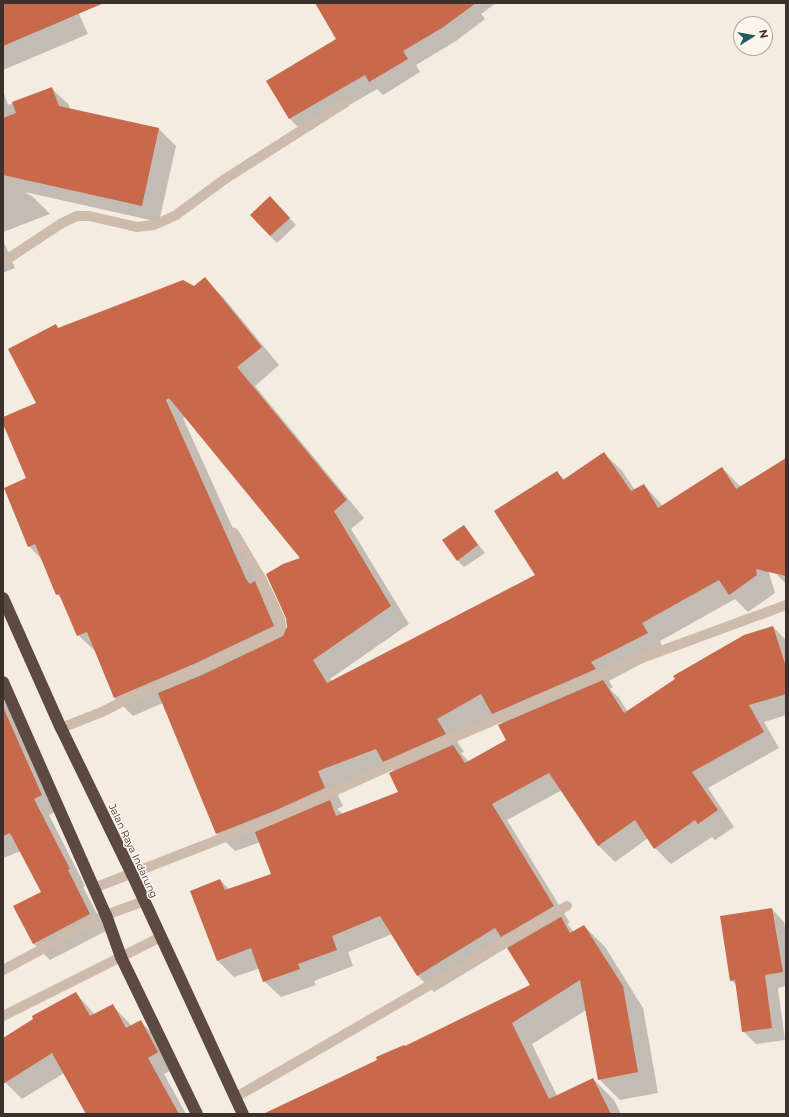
<!DOCTYPE html>
<style>
body{margin:0}
#map{position:relative;width:789px;height:1117px;overflow:hidden;background:#f4ebe1;font-family:Montserrat,sans-serif}
div>[style]{position:absolute}
.shadow>*{inset:0;background:#0003}
.building>*{inset:0;background:#c8694b}
.street>*{height:10px;margin:-5px;padding:0 5px;transform-origin:5px;border-radius:5px;background:#cdbbac}
.highway>*{height:12px;margin:-6px;padding:0 6px;transform-origin:6px;border-radius:6px;background:#5c4a42}
span{translate:-50% -50%;white-space:nowrap;text-align:center;line-height:1.15;-webkit-text-stroke:3px #fbf5ee;paint-order:stroke}
.street-label{font-size:10px;color:#3b302b}
.frame{position:absolute;inset:0;border:4px solid #3b302b;pointer-events:none}
.north{position:absolute;left:733px;top:16px;width:40px;height:40px;box-sizing:border-box;background:#fbf5ee;border:1px solid #aea6a0;border-radius:50%;rotate:79deg;font-size:11px;font-weight:700;line-height:16px;text-align:center;color:#3b302b}
.north::after{content:'';display:block;margin:auto;width:14px;height:18px;background:#1f5a5e;clip-path:polygon(50% 0,100% 100%,50% 72%,0 100%)}
</style>
<div id="map">
<div class="shadow">
<i style="clip-path:polygon(3px 3px,74px 3px,88px 34px,3px 70px)"></i>
<i style="clip-path:polygon(316px 3px,496px 3px,481px 14px,485px 19px,456px 41px,416px 65px,420px 72px,383px 95px,377px 89px,303px 132px,290px 119px,268px 81px,338px 40px)"></i>
<i style="clip-path:polygon(51px 88px,69px 105px,70px 109px,159px 129px,176px 146px,159px 222px,25px 192px,33px 197px,50px 214px,3px 232px,3px 91px,8px 105px)"></i>
<i style="clip-path:polygon(277px 204px,296px 225px,277px 243px,270px 236px)"></i>
<i style="clip-path:polygon(3px 240px,15px 268px,3px 273px)"></i>
<i style="clip-path:polygon(evenodd,205px 279px,223px 297px,279px 365px,255px 386px,364px 518px,351px 529px,409px 624px,330px 679px,332px 682px,536px 575px,557px 472px,565px 480px,604px 453px,622px 471px,635px 490px,644px 485px,663px 506px,722px 468px,741px 487px,786px 459px,786px 584px,766px 563px,775px 593px,748px 612px,735px 599px,660px 641px,665px 651px,609px 681px,613px 687px,610px 689px,619px 698px,628px 712px,773px 627px,786px 640px,786px 715px,764px 722px,779px 748px,708px 788px,734px 827px,715px 840px,712px 837px,671px 864px,655px 848px,648px 838px,615px 862px,598px 845px,562px 790px,507px 820px,570px 923px,567px 924px,574px 932px,584px 926px,605px 947px,643px 1008px,658px 1093px,620px 1100px,599px 1079px,586px 1010px,532px 1044px,557px 1096px,593px 1079px,614px 1100px,621px 1114px,301px 1114px,405px 1047px,531px 985px,508px 947px,434px 992px,418px 976px,392px 934px,348px 952px,353px 966px,314px 981px,316px 985px,281px 997px,264px 981px,260px 968px,234px 977px,218px 961px,220px 880px,230px 890px,272px 874px,260px 842px,235px 851px,217px 833px,163px 703px,133px 716px,115px 698px,97px 653px,78px 635px,63px 600px,57px 594px,43px 561px,29px 546px,28px 479px,3px 422px,3px 418px,37px 403px,59px 329px,194px 287px,205px 279px,186px 417px,302px 558px,287px 618px,287px 630px,273px 601px,259px 586px,183px 418px,186px 417px,205px 279px,494px 715px,504px 724px,508px 740px,469px 762px,461px 753px,464px 752px,454px 737px,494px 715px,205px 279px,390px 768px,394px 772px,399px 793px,343px 814px,337px 809px,343px 806px,335px 789px,390px 768px)"></i>
<i style="clip-path:polygon(464px 526px,485px 553px,464px 567px,457px 560px)"></i>
<i style="clip-path:polygon(3px 693px,57px 811px,49px 815px,85px 886px,83px 887px,106px 931px,50px 960px,34px 944px,42px 892px,21px 851px,3px 858px)"></i>
<i style="clip-path:polygon(772px 909px,784px 922px,786px 931px,786px 986px,778px 988px,785px 1040px,756px 1044px,743px 1031px,737px 986px,731px 980px)"></i>
<i style="clip-path:polygon(76px 993px,95px 1015px,112px 1005px,132px 1026px,140px 1021px,157px 1038px,174px 1069px,164px 1074px,186px 1114px,87px 1114px,64px 1073px,22px 1099px,5px 1082px,3px 1079px,3px 1039px)"></i>
</div>
<div class="building">
<i style="clip-path:polygon(3px 3px,104px 3px,3px 46px)"></i>
<i style="clip-path:polygon(315px 3px,476px 3px,442px 28px,403px 51px,408px 59px,369px 82px,365px 75px,289px 119px,266px 81px,336px 39px)"></i>
<i style="clip-path:polygon(52px 87px,59px 106px,159px 128px,142px 206px,3px 175px,3px 118px,16px 113px,12px 102px)"></i>
<i style="clip-path:polygon(270px 196px,290px 218px,270px 236px,250px 215px)"></i>
<i style="clip-path:polygon(205px 277px,262px 347px,237px 367px,347px 500px,334px 511px,391px 606px,313px 660px,327px 683px,535px 575px,494px 511px,557px 471px,563px 480px,604px 452px,631px 491px,644px 484px,658px 508px,722px 467px,736px 489px,786px 458px,786px 576px,756px 569px,757px 575px,729px 595px,719px 580px,642px 623px,648px 633px,591px 662px,596px 669px,492px 714px,481px 694px,437px 719px,446px 734px,383px 762px,376px 749px,318px 771px,325px 788px,274px 811px,216px 834px,158px 693px,202px 675px,283px 636px,287px 627px,286px 618px,266px 574px,283px 564px,300px 558px,169px 398px,166px 400px,246px 579px,250px 584px,255px 581px,274px 626px,196px 663px,114px 698px,87px 632px,77px 636px,59px 594px,56px 595px,35px 544px,28px 547px,4px 488px,26px 478px,3px 424px,3px 417px,36px 403px,8px 349px,56px 324px,58px 328px,183px 280px,194px 286px)"></i>
<i style="clip-path:polygon(464px 525px,478px 545px,457px 561px,442px 540px)"></i>
<i style="clip-path:polygon(773px 626px,786px 667px,786px 694px,749px 705px,764px 732px,692px 772px,718px 810px,698px 824px,695px 820px,654px 849px,635px 820px,598px 846px,549px 773px,492px 804px,554px 906px,501px 937px,495px 928px,417px 976px,380px 916px,332px 936px,337px 950px,298px 964px,300px 969px,263px 982px,251px 948px,217px 961px,190px 891px,220px 879px,225px 890px,271px 874px,255px 832px,330px 800px,336px 816px,398px 792px,389px 773px,453px 745px,465px 763px,506px 740px,498px 725px,603px 680px,624px 713px,675px 679px,673px 676px,744px 635px)"></i>
<i style="clip-path:polygon(3px 707px,42px 795px,34px 799px,70px 869px,68px 870px,90px 914px,33px 944px,13px 906px,41px 892px,10px 833px,3px 836px)"></i>
<i style="clip-path:polygon(772px 908px,783px 972px,765px 975px,772px 1028px,742px 1032px,735px 980px,730px 981px,720px 916px)"></i>
<i style="clip-path:polygon(561px 917px,570px 933px,584px 925px,623px 986px,638px 1072px,598px 1080px,580px 980px,512px 1023px,549px 1099px,593px 1078px,611px 1114px,263px 1114px,377px 1060px,376px 1057px,404px 1045px,405px 1046px,530px 985px,507px 948px)"></i>
<i style="clip-path:polygon(76px 992px,90px 1016px,113px 1004px,126px 1028px,141px 1020px,158px 1052px,148px 1058px,179px 1114px,86px 1114px,52px 1053px,3px 1084px,3px 1038px,33px 1019px,32px 1016px)"></i>
</div>
<div class="street">
<i style="left:3px;top:262px;width:71px;rotate:-33.5deg"></i>
<i style="left:62px;top:223px;width:17px;rotate:-25deg"></i>
<i style="left:77px;top:216px;width:12px"></i>
<i style="left:89px;top:216px;width:49px;rotate:12.9deg"></i>
<i style="left:137px;top:227px;width:17px;rotate:-7deg"></i>
<i style="left:154px;top:225px;width:24px;rotate:-24deg"></i>
<i style="left:176px;top:215px;width:61px;rotate:-36.3deg"></i>
<i style="left:225px;top:179px;width:143px;rotate:-32.5deg"></i>
<i style="left:61px;top:728px;width:44px;rotate:-21.3deg"></i>
<i style="left:102px;top:712px;width:34px;rotate:-27deg"></i>
<i style="left:132px;top:697px;width:73px;rotate:-22.7deg"></i>
<i style="left:199px;top:669px;width:87px;rotate:-25.1deg"></i>
<i style="left:278px;top:632px;width:6px;rotate:-59deg"></i>
<i style="left:281px;top:627px;width:8px;rotate:-97deg"></i>
<i style="left:280px;top:619px;width:43px;rotate:-114.8deg"></i>
<i style="left:262px;top:580px;width:55px;rotate:-120.8deg"></i>
<i style="left:94px;top:888px;width:196px;rotate:-21.2deg"></i>
<i style="left:277px;top:817px;width:145px;rotate:-24.4deg"></i>
<i style="left:409px;top:757px;width:221px;rotate:-23.4deg"></i>
<i style="left:612px;top:669px;width:185px;rotate:-20.2deg"></i>
<i style="left:3px;top:970px;width:117px;rotate:-28.1deg"></i>
<i style="left:106px;top:915px;width:40px;rotate:-20.2deg"></i>
<i style="left:3px;top:1016px;width:177px;rotate:-26.6deg"></i>
<i style="left:236px;top:1097px;width:382px;rotate:-30deg"></i>
</div>
<div class="highway">
<i style="left:3px;top:598px;width:142px;rotate:66deg"></i>
<i style="left:61px;top:728px;width:162px;rotate:64.1deg"></i>
<i style="left:132px;top:874px;width:264px;rotate:65.2deg"></i>
<i style="left:3px;top:682px;width:255px;rotate:66.2deg"></i>
<i style="left:106px;top:915px;width:45px;rotate:70.3deg"></i>
<i style="left:121px;top:957px;width:174px;rotate:64.2deg"></i>
</div>
<div class="street-label">
<span style="left:133px;top:851px;rotate:65deg">Jalan Raya Indarung</span>
</div>
<div class="frame"></div>
<div class="north">N</div>
</div>
